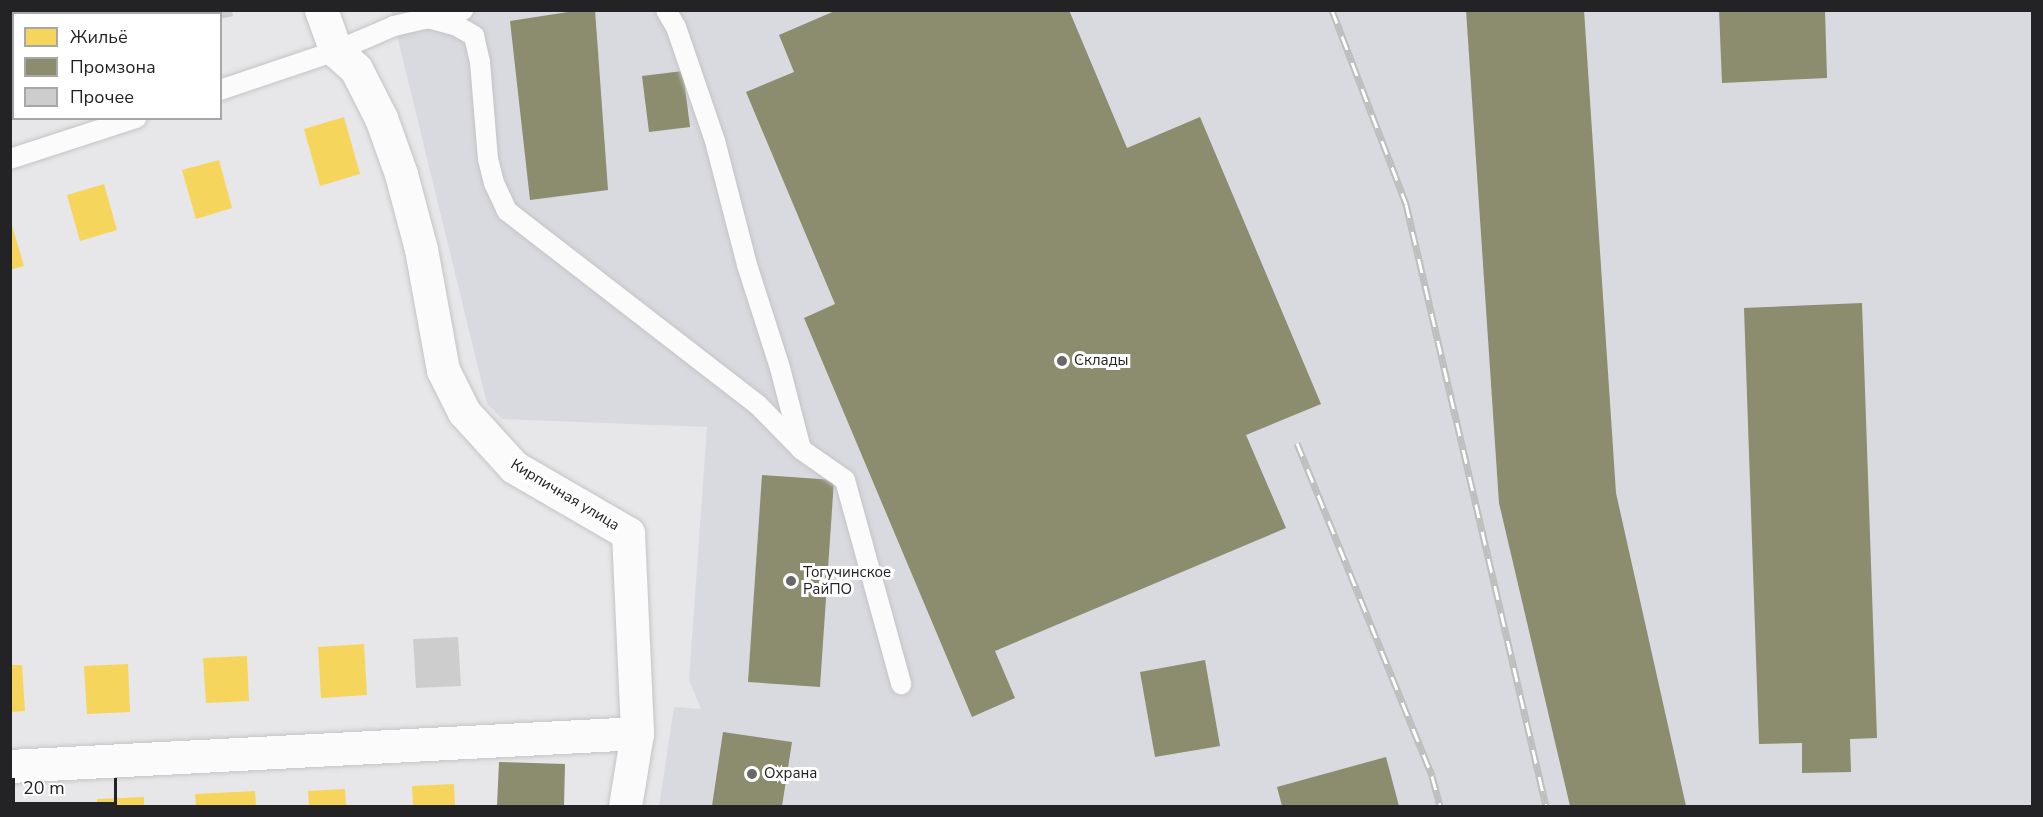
<!DOCTYPE html>
<meta charset="utf-8">
<style>
body{margin:0}
#map{position:relative;width:2043px;height:817px;overflow:hidden;background:#e7e7e9;font-family:"Nunito Sans",sans-serif}
div>[style]{position:absolute}
.built>*{inset:0;background:#d9d9e0}
.homes>*{inset:0;background:#f6d55c}
.industry>*{inset:0;background:#8c8c6e}
.building>*{inset:0;background:#cecdcd}
.roads{filter:drop-shadow(0 0 2px #c4c4c6) drop-shadow(0 0 2px #c4c4c6)}
.service>*{height:20px;margin:-10px;padding:0 10px;transform-origin:10px;border-radius:10px;background:#fbfbfc}
.minor>*{height:33px;margin:-16.5px;padding:0 16.5px;transform-origin:16.5px;border-radius:16.5px;background:#fbfbfc}
.rail>*{height:7px;margin-top:-3.5px;transform-origin:0;background:repeating-linear-gradient(90deg,#fff 0 14px,#bebebf 0 28px);box-sizing:border-box;border-block:2px solid #bebebf}
.dots>*{width:16px;height:16px;translate:-50% -50%;box-sizing:border-box;border:3px solid #fff;border-radius:50%}
span{translate:-50% -50%;white-space:nowrap;text-align:center;line-height:1.15;-webkit-text-stroke:6px #fff;paint-order:stroke}
.poi-label{font-size:15px;color:#232325}
.left{translate:0 -50%;text-align:left}
.street-label{font-size:15px;color:#232325}
.frame{position:absolute;inset:0;border:12px solid #232325;pointer-events:none}
.legend{position:absolute;left:12px;top:12px;width:210px;height:108px;box-sizing:border-box;background:#fff;border:2px solid #a7a7a8;margin:0;padding:8px 10px;list-style:none;font-size:18px;color:#232325}
.legend li{display:flex;align-items:center;gap:12px;height:30px}
.legend b{width:30px;border:2px solid #a7a7a8}
.scale{position:absolute;left:12px;top:778px;width:105px;height:27px;box-sizing:border-box;border:3px solid #232325;border-top:0;padding-left:8px;font-size:18px;line-height:21px;white-space:nowrap;color:#232325;-webkit-text-stroke:4px #fff;paint-order:stroke}
</style>
<div id="map">
<div class="built">
<i style="clip-path:polygon(391px 11px,2032px 11px,2032px 806px,659px 806px,674px 707px,701px 709px,689px 680px,707px 427px,502px 419px,487px 404px)"></i>
</div>
<div class="homes">
<i style="clip-path:polygon(344px 117px,360px 174px,320px 186px,304px 129px)"></i>
<i style="clip-path:polygon(219px 160px,232px 208px,196px 219px,182px 170px)"></i>
<i style="clip-path:polygon(104px 184px,117px 230px,80px 241px,67px 195px)"></i>
<i style="clip-path:polygon(10px 219px,24px 266px,10px 270px)"></i>
<i style="clip-path:polygon(364px 644px,367px 695px,321px 698px,318px 647px)"></i>
<i style="clip-path:polygon(247px 656px,249px 701px,206px 703px,203px 658px)"></i>
<i style="clip-path:polygon(128px 664px,130px 712px,87px 714px,84px 666px)"></i>
<i style="clip-path:polygon(10px 665px,22px 665px,25px 711px,10px 712px)"></i>
<i style="clip-path:polygon(454px 784px,455px 806px,413px 806px,412px 786px)"></i>
<i style="clip-path:polygon(345px 789px,346px 806px,309px 806px,308px 791px)"></i>
<i style="clip-path:polygon(255px 791px,256px 806px,196px 806px,195px 794px)"></i>
<i style="clip-path:polygon(144px 797px,144px 806px,97px 806px,97px 799px)"></i>
</div>
<div class="industry">
<i style="clip-path:polygon(581px 10px,595px 10px,608px 190px,530px 200px,510px 21px)"></i>
<i style="clip-path:polygon(837px 10px,1069px 10px,1127px 148px,1200px 117px,1321px 404px,1246px 435px,1286px 528px,995px 651px,1015px 698px,972px 717px,804px 318px,835px 304px,746px 92px,794px 72px,779px 35px)"></i>
<i style="clip-path:polygon(1466px 10px,1584px 10px,1616px 493px,1686px 806px,1570px 806px,1499px 503px)"></i>
<i style="clip-path:polygon(1719px 10px,1825px 10px,1827px 78px,1722px 83px)"></i>
<i style="clip-path:polygon(683px 71px,690px 127px,649px 132px,642px 76px)"></i>
<i style="clip-path:polygon(1862px 303px,1877px 738px,1850px 739px,1851px 772px,1802px 773px,1802px 743px,1759px 744px,1744px 308px)"></i>
<i style="clip-path:polygon(762px 475px,834px 480px,820px 687px,748px 682px)"></i>
<i style="clip-path:polygon(1205px 660px,1220px 746px,1155px 757px,1140px 672px)"></i>
<i style="clip-path:polygon(723px 732px,792px 742px,782px 806px,712px 806px)"></i>
<i style="clip-path:polygon(1386px 757px,1399px 806px,1282px 806px,1277px 787px)"></i>
<i style="clip-path:polygon(499px 762px,565px 764px,564px 806px,497px 806px)"></i>
</div>
<div class="building">
<i style="clip-path:polygon(176px 10px,232px 10px,233px 16px,220px 19px,220px 14px,177px 14px)"></i>
<i style="clip-path:polygon(458px 637px,461px 686px,416px 688px,413px 639px)"></i>
</div>
<div class="roads">
<div class="service">
<i style="left:666px;top:10px;width:20px;rotate:60deg"></i>
<i style="left:676px;top:27px;width:120px;rotate:71.1deg"></i>
<i style="left:715px;top:141px;width:128px;rotate:75.5deg"></i>
<i style="left:747px;top:265px;width:108px;rotate:72.2deg"></i>
<i style="left:780px;top:368px;width:84px;rotate:75.5deg"></i>
<i style="left:428px;top:18px;width:30px;rotate:15deg"></i>
<i style="left:457px;top:26px;width:20px;rotate:30deg"></i>
<i style="left:474px;top:36px;width:27px;rotate:77deg"></i>
<i style="left:480px;top:62px;width:97px;rotate:85.3deg"></i>
<i style="left:488px;top:159px;width:25px;rotate:76deg"></i>
<i style="left:494px;top:183px;width:31px;rotate:65deg"></i>
<i style="left:507px;top:211px;width:317px;rotate:37.7deg"></i>
<i style="left:758px;top:405px;width:63px;rotate:45.6deg"></i>
<i style="left:802px;top:450px;width:52px;rotate:34.9deg"></i>
<i style="left:845px;top:480px;width:212px;rotate:74.6deg"></i>
<i style="left:220px;top:90px;width:122px;rotate:-18.6deg"></i>
<i style="left:336px;top:51px;width:63px;rotate:-23.3deg"></i>
<i style="left:394px;top:26px;width:71px;rotate:-13.1deg"></i>
<i style="left:10px;top:159px;width:133px;rotate:-18deg"></i>
</div>
<div class="minor">
<i style="left:321px;top:10px;width:44px;rotate:69.9deg"></i>
<i style="left:336px;top:51px;width:27px;rotate:42deg"></i>
<i style="left:356px;top:69px;width:55px;rotate:63deg"></i>
<i style="left:381px;top:118px;width:59px;rotate:70.3deg"></i>
<i style="left:401px;top:174px;width:78px;rotate:75.1deg"></i>
<i style="left:421px;top:249px;width:123px;rotate:79.7deg"></i>
<i style="left:443px;top:370px;width:47px;rotate:63.4deg"></i>
<i style="left:464px;top:412px;width:74px;rotate:47.7deg"></i>
<i style="left:514px;top:467px;width:132px;rotate:30.1deg"></i>
<i style="left:628px;top:533px;width:200px;rotate:87.4deg"></i>
<i style="left:637px;top:733px;width:74px;rotate:99.3deg"></i>
<i style="left:10px;top:766px;width:628px;rotate:-3.01deg"></i>
</div>
</div>
<div class="rail">
<i style="left:1332px;top:10px;width:208px;rotate:69.1deg"></i>
<i style="left:1406px;top:204px;width:618px;rotate:76.91deg"></i>
<i style="left:1297px;top:443px;width:359px;rotate:67.9deg"></i>
<i style="left:1432px;top:776px;width:31px;rotate:75deg"></i>
</div>
<div class="dots">
<i style="left:1062px;top:361px;background:#68686a"></i>
<i style="left:791px;top:581px;background:#68686a"></i>
<i style="left:752px;top:774px;background:#68686a"></i>
</div>
<div class="poi-label">
<span class="left" style="left:1074px;top:361px">Склады</span>
<span class="left" style="left:803px;top:581px">Тогучинское<br>РайПО</span>
<span class="left" style="left:764px;top:774px">Охрана</span>
</div>
<div class="street-label">
<span style="left:565px;top:495px;rotate:31deg">Кирпичная улица</span>
</div>
<div class="frame"></div>
<ul class="legend">
<li><b style="height:16px;background:#f6d55c"></b>Жильё</li>
<li><b style="height:16px;background:#8c8c6e"></b>Промзона</li>
<li><b style="height:16px;background:#cecdcd"></b>Прочее</li>
</ul>
<div class="scale">20 m</div>
</div>
